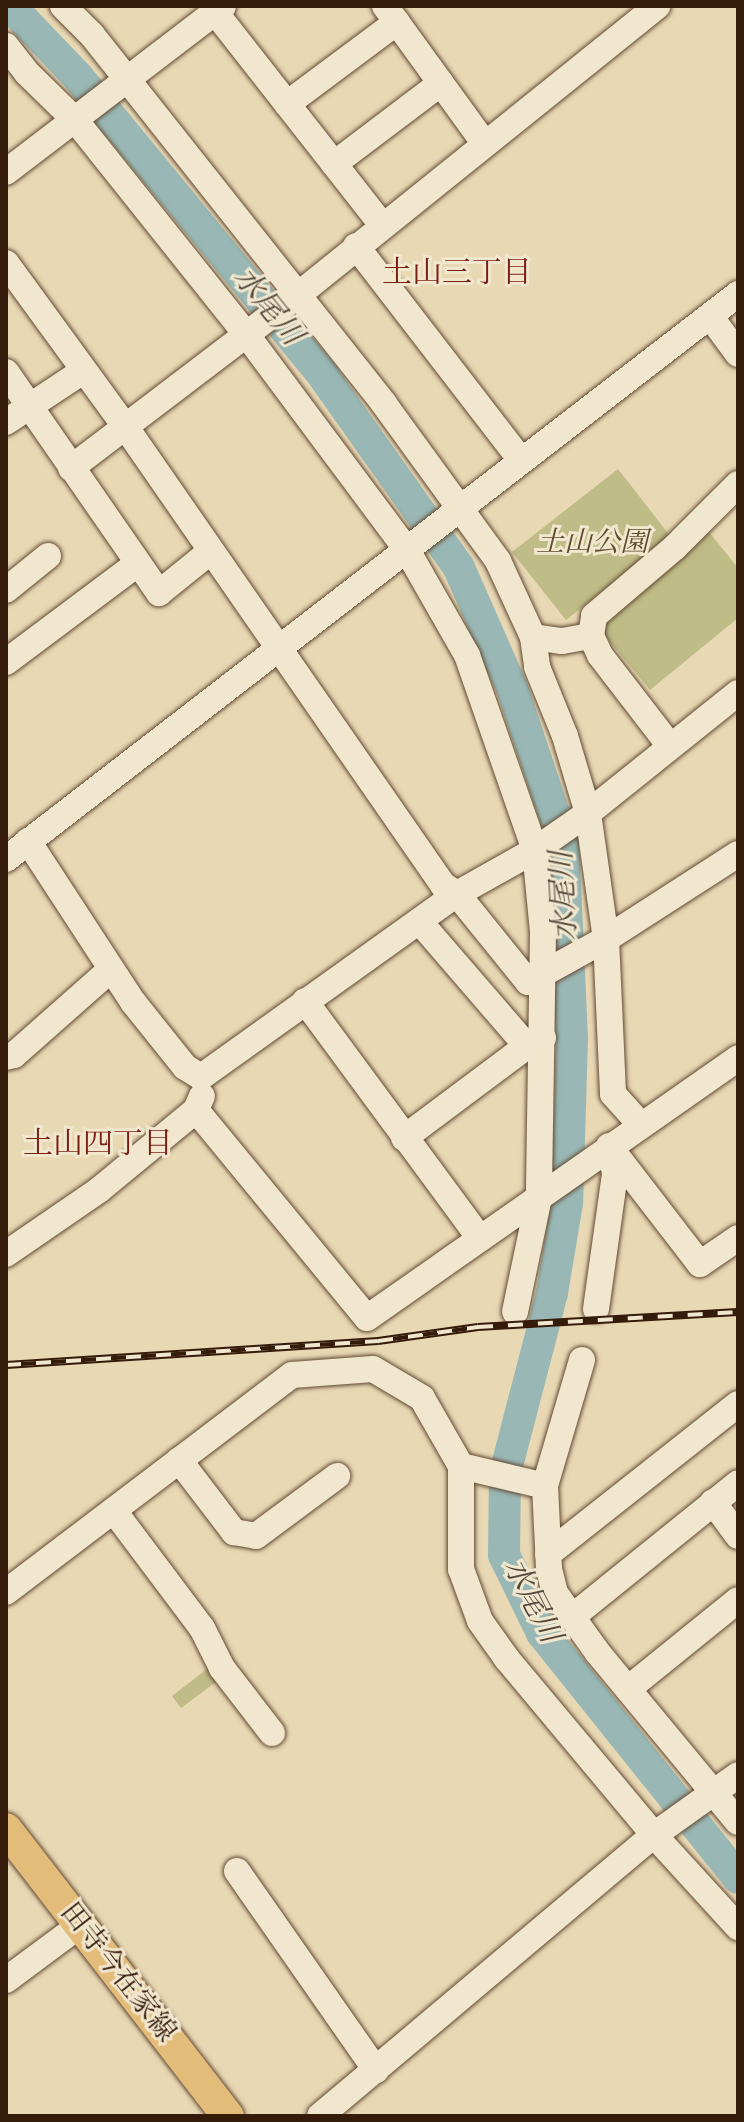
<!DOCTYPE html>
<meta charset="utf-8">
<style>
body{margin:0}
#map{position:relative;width:744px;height:2122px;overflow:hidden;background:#e9d8b4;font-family:Vollkorn,"Noto Serif JP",serif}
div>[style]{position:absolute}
.green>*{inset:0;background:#bfbc87}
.river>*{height:32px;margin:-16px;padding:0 16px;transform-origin:16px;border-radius:16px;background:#99b8b5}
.roads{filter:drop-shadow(0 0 2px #624a34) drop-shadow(0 0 2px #624a34)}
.minor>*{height:26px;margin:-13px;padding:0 13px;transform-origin:13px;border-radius:13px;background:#f1e6ce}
.major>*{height:32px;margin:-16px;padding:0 16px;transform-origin:16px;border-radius:16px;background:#e4bc7a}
.rail>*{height:8px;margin-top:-4px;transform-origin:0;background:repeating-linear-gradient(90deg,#f1e6ce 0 15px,#351b0a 0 30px);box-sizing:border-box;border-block:2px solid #351b0a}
span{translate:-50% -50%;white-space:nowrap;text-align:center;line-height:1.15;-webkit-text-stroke:6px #f1e6ce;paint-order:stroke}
.park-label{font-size:28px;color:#5e4b30;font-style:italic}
.street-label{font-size:28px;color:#351b0a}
.neighbourhood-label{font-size:30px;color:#7a1f14}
.water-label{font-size:30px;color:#534a3d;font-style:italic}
.frame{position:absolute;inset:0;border:8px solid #351b0a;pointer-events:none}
</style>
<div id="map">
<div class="green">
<i style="clip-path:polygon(618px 469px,671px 537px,566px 620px,512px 552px)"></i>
<i style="clip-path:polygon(709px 532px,738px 568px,738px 618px,650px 690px,601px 631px,603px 619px)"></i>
<i style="clip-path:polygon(211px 1666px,220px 1679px,181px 1708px,172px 1696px)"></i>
</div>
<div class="river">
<i style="left:10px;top:6px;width:98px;rotate:46.2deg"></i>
<i style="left:78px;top:77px;width:388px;rotate:50.6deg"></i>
<i style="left:324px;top:377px;width:234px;rotate:54.7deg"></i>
<i style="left:459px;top:568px;width:131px;rotate:66.2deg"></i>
<i style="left:512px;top:688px;width:160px;rotate:71.5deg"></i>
<i style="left:563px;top:840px;width:198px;rotate:87.4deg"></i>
<i style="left:572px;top:1038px;width:165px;rotate:91.7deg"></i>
<i style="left:567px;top:1203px;width:91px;rotate:99.5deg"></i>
<i style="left:552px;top:1293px;width:186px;rotate:104.6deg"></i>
<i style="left:505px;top:1473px;width:82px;rotate:90.7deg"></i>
<i style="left:504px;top:1555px;width:87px;rotate:64deg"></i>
<i style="left:542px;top:1633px;width:314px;rotate:51.3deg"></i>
</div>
<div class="roads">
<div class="minor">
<i style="left:63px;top:6px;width:41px;rotate:45deg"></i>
<i style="left:92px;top:35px;width:471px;rotate:51.6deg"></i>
<i style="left:384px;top:404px;width:194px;rotate:54deg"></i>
<i style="left:498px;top:561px;width:84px;rotate:65.3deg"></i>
<i style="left:533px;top:637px;width:30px;rotate:82deg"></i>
<i style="left:537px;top:667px;width:74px;rotate:67.9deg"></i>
<i style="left:565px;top:736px;width:80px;rotate:73.4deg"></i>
<i style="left:588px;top:813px;width:127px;rotate:81.9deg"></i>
<i style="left:606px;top:939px;width:155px;rotate:87.4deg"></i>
<i style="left:613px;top:1094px;width:40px;rotate:48deg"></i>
<i style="left:385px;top:6px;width:169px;rotate:54.1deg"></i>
<i style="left:215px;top:12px;width:271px;rotate:51.9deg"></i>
<i style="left:6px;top:46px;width:34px;rotate:52deg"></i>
<i style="left:27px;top:73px;width:69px;rotate:44.4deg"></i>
<i style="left:76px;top:121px;width:273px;rotate:51.4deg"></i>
<i style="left:246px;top:334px;width:269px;rotate:53.3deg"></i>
<i style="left:407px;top:550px;width:121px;rotate:60.3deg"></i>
<i style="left:467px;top:655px;width:207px;rotate:70.8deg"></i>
<i style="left:535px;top:850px;width:82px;rotate:84.4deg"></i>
<i style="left:543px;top:932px;width:265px;rotate:90.9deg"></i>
<i style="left:539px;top:1197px;width:117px;rotate:101.8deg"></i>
<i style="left:287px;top:104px;width:137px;rotate:-36.7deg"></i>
<i style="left:334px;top:164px;width:134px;rotate:-37.1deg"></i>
<i style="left:6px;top:172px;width:273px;rotate:-37.4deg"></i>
<i style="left:356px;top:246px;width:270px;rotate:52.4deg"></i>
<i style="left:6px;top:263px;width:205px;rotate:53.9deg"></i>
<i style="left:127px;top:429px;width:555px;rotate:55.28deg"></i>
<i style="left:443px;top:885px;width:17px;rotate:33deg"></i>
<i style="left:457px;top:894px;width:113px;rotate:51.1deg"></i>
<i style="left:528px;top:982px;width:89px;rotate:-28.9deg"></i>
<i style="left:606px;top:939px;width:157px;rotate:-32.8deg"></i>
<i style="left:710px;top:316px;width:47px;rotate:53.6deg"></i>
<i style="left:6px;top:372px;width:269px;rotate:55.3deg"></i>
<i style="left:159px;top:593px;width:67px;rotate:-38.9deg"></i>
<i style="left:6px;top:422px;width:92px;rotate:-33.5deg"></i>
<i style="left:71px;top:468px;width:285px;rotate:-37.3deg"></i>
<i style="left:298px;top:295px;width:461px;rotate:-38.8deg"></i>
<i style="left:6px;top:590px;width:54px;rotate:-39deg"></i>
<i style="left:533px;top:637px;width:29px;rotate:8deg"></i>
<i style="left:562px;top:641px;width:29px;rotate:-10deg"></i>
<i style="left:6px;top:662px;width:164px;rotate:-36.8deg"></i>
<i style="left:670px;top:746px;width:115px;rotate:-127.6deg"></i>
<i style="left:600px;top:655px;width:21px;rotate:-115deg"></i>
<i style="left:591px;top:636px;width:20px;rotate:-81deg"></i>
<i style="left:594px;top:616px;width:106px;rotate:-40.4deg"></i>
<i style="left:675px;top:547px;width:89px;rotate:-45deg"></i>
<i style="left:28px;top:841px;width:192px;rotate:56.9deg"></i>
<i style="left:133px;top:1002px;width:83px;rotate:51.3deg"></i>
<i style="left:185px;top:1067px;width:19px;rotate:32deg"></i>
<i style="left:6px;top:859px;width:925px;rotate:-37.66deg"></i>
<i style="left:419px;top:921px;width:165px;rotate:49.2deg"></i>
<i style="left:305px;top:1001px;width:295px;rotate:53.6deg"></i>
<i style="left:6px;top:1057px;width:8px;rotate:-14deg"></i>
<i style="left:14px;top:1055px;width:128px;rotate:-41.5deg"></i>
<i style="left:201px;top:1077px;width:315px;rotate:-35.6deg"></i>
<i style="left:457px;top:894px;width:90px;rotate:-29.4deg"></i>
<i style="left:535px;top:850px;width:65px;rotate:-34.9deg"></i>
<i style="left:588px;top:813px;width:192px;rotate:-38.7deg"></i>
<i style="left:196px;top:1110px;width:269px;rotate:50.6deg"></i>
<i style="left:367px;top:1318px;width:453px;rotate:-35deg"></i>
<i style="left:404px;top:1138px;width:154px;rotate:-36.8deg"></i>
<i style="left:527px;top:1046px;width:18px;rotate:-27deg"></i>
<i style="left:609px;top:1146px;width:149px;rotate:52.4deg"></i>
<i style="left:700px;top:1264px;width:46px;rotate:-34.4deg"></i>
<i style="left:6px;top:1254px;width:113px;rotate:-34.5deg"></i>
<i style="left:99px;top:1190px;width:126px;rotate:-39.5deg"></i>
<i style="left:196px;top:1110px;width:15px;rotate:-67deg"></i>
<i style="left:596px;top:1309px;width:137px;rotate:-82deg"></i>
<i style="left:615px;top:1173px;width:24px;rotate:-102deg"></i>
<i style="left:582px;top:1360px;width:131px;rotate:106.4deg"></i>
<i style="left:545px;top:1486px;width:83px;rotate:87.2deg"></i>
<i style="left:549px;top:1569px;width:25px;rotate:76deg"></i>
<i style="left:555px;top:1593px;width:74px;rotate:54.4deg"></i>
<i style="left:598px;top:1653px;width:219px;rotate:50.4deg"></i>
<i style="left:179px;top:1460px;width:91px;rotate:52.6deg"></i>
<i style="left:234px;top:1532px;width:22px;rotate:10deg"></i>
<i style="left:256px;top:1536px;width:101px;rotate:-36.5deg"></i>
<i style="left:461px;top:1466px;width:86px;rotate:13.4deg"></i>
<i style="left:713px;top:1502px;width:42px;rotate:53.7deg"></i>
<i style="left:114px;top:1511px;width:146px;rotate:53.1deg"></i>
<i style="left:202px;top:1628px;width:45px;rotate:63.4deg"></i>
<i style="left:222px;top:1668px;width:82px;rotate:52.4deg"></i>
<i style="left:548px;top:1554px;width:242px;rotate:-38.3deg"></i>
<i style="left:6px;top:1592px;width:359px;rotate:-37.2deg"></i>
<i style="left:292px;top:1375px;width:81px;rotate:-4.2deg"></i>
<i style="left:373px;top:1369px;width:57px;rotate:30.6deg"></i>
<i style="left:422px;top:1398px;width:78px;rotate:60.2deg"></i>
<i style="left:461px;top:1466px;width:103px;rotate:90deg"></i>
<i style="left:461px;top:1569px;width:55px;rotate:69.9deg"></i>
<i style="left:480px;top:1621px;width:47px;rotate:54.6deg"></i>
<i style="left:507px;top:1659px;width:229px;rotate:50.1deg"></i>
<i style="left:654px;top:1835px;width:125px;rotate:47.6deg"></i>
<i style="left:572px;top:1617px;width:213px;rotate:-38.9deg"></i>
<i style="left:628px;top:1689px;width:141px;rotate:-39deg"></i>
<i style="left:237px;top:1871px;width:243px;rotate:55.1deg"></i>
<i style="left:6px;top:1980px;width:92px;rotate:-36.6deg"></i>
<i style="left:320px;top:2116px;width:436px;rotate:-40.1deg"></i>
<i style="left:654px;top:1835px;width:103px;rotate:-35.5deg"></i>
</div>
<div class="major">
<i style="left:6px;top:1829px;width:363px;rotate:52.3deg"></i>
</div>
</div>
<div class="rail">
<i style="left:6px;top:1365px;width:373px;rotate:-3.7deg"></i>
<i style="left:378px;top:1341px;width:101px;rotate:-8deg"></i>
<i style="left:478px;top:1327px;width:260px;rotate:-3.3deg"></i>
</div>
<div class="park-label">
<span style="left:592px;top:544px">土山公園</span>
</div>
<div class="street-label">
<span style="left:117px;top:1973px;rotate:52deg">田寺今在家線</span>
</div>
<div class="neighbourhood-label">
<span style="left:457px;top:274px">土山三丁目</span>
<span style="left:98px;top:1145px">土山四丁目</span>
</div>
<div class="water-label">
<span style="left:267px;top:307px;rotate:51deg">水尾川</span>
<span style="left:565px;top:896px;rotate:-93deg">水尾川</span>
<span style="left:531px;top:1601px;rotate:63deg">水尾川</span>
</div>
<div class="frame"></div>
</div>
